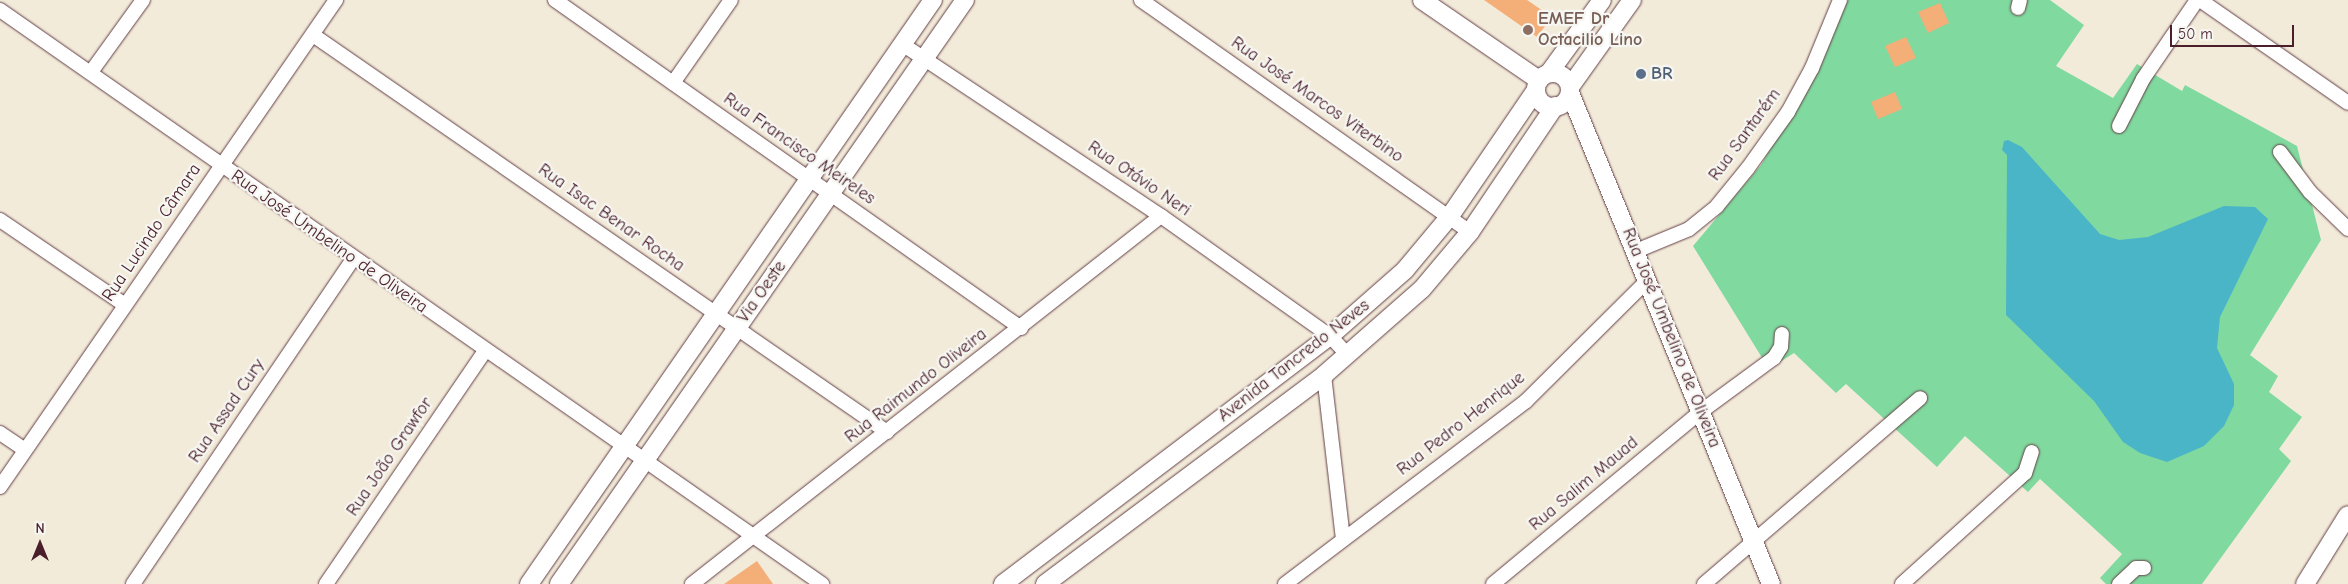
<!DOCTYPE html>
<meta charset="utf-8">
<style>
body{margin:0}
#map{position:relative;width:2348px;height:584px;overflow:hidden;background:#f3ebda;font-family:"Comic Neue",sans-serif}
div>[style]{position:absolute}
.green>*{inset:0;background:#80d99f}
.water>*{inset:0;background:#4bb5c8}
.building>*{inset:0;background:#f4ae77}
.roads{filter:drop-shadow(0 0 1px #633e45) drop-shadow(0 0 1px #633e45)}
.minor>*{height:14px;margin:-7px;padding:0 7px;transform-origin:7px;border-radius:7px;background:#fff}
.tertiary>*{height:18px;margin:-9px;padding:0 9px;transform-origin:9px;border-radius:9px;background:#fff}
.tertiary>.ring{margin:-9px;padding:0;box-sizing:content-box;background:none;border:18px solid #fff;border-radius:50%}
.dots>*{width:14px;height:14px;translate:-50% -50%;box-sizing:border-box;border:2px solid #f6f6f2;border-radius:50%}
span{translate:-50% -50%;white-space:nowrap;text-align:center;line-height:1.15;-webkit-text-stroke:4.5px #f6f6f2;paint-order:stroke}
.education-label{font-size:18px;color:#785e54;font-weight:700}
.left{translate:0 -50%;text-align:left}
.service-label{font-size:18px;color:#4e5e75;font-weight:700}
.street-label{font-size:18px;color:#4a1f2b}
.north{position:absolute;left:15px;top:519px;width:50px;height:50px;-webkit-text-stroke:4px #f6f6f2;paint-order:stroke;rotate:0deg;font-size:14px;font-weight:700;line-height:20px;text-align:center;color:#4a1f2b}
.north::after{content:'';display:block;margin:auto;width:18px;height:22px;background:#4a1f2b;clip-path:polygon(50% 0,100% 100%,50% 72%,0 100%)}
.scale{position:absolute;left:2170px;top:25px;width:124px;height:22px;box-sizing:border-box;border:2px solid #4a1f2b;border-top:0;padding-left:6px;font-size:15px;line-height:18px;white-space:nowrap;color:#4a1f2b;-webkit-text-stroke:4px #f6f6f2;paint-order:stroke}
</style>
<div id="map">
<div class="green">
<i style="clip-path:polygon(1845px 0,2050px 0,2084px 25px,2056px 66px,2113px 98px,2137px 64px,2182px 91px,2185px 85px,2297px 146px,2321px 240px,2250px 355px,2278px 376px,2269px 392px,2302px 417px,2279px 449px,2291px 461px,2202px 584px,2106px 584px,2100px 578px,2122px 554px,2040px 479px,2028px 492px,1965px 436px,1937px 467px,1846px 384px,1836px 393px,1794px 353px,1769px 369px,1693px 246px,1761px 165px,1808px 82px)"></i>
</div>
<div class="water">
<i style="clip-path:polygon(2008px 140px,2022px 147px,2100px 234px,2119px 240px,2148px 237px,2224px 206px,2255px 207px,2268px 219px,2220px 317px,2217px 348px,2234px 384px,2234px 405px,2224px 426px,2204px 446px,2167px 462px,2140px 453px,2123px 442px,2094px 401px,2006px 315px,2007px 155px,2002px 150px,2004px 141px)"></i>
</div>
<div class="building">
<i style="clip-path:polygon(1484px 0,1527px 0,1552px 17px,1537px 37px)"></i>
<i style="clip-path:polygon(1940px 3px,1949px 23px,1928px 33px,1918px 12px)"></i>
<i style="clip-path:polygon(1906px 37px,1916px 58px,1895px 67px,1885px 46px)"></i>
<i style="clip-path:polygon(1895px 92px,1902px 109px,1878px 119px,1871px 102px)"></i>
<i style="clip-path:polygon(757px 561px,773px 584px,724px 584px)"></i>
</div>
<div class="roads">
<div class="minor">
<i style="left:555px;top:0;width:570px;rotate:35.14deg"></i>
<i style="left:1141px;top:0;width:403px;rotate:35.2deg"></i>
<i style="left:2200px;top:0;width:180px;rotate:34.8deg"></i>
<i style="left:2018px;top:8px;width:8px;rotate:-76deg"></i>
<i style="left:0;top:10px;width:1003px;rotate:34.93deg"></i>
<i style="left:313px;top:35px;width:698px;rotate:34.67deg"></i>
<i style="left:902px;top:44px;width:311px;rotate:33.6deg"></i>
<i style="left:1161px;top:216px;width:207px;rotate:35.4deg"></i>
<i style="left:1330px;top:336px;width:26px;rotate:47deg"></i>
<i style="left:91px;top:72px;width:89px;rotate:-54.2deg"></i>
<i style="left:673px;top:83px;width:101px;rotate:-55.1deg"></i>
<i style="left:2119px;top:126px;width:53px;rotate:-62.9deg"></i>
<i style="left:2143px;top:79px;width:96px;rotate:-55.6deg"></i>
<i style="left:2280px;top:152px;width:50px;rotate:53.1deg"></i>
<i style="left:2310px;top:192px;width:53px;rotate:44.2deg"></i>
<i style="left:0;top:220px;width:151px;rotate:34.2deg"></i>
<i style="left:1636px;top:251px;width:57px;rotate:-22.5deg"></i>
<i style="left:1689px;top:229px;width:36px;rotate:-39deg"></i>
<i style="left:1717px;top:206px;width:49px;rotate:-50.8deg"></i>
<i style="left:1748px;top:168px;width:69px;rotate:-54.5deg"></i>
<i style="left:1788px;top:112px;width:50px;rotate:-61.4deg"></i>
<i style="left:1812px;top:68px;width:74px;rotate:-67.6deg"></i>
<i style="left:1324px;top:375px;width:164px;rotate:83.4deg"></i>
<i style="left:0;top:433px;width:30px;rotate:34deg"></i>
<i style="left:0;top:487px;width:592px;rotate:-55.4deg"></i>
<i style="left:133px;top:584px;width:392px;rotate:-55.9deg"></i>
<i style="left:326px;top:584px;width:282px;rotate:-55.7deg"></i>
<i style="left:692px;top:584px;width:596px;rotate:-38.12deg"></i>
<i style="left:1285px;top:584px;width:303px;rotate:-37.2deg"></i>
<i style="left:1526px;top:401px;width:172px;rotate:-44.8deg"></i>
<i style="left:1493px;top:584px;width:268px;rotate:-39.7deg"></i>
<i style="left:1699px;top:413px;width:93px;rotate:-36.3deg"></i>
<i style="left:1774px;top:358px;width:13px;rotate:-58deg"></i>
<i style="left:1781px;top:347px;width:13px;rotate:-86deg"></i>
<i style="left:1704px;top:584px;width:285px;rotate:-40.7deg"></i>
<i style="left:1902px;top:584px;width:166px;rotate:-42.1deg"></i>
<i style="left:2025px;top:473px;width:22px;rotate:-72deg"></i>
<i style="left:2119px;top:584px;width:23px;rotate:-43deg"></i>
<i style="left:2136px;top:568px;width:8px"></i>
</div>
<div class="tertiary">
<i style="left:1422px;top:0;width:142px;rotate:34.4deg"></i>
<i style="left:1549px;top:73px;width:90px;rotate:-54deg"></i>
<i class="ring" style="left:1536px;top:73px;width:16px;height:16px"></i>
<i style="left:1570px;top:87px;width:107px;rotate:-54.5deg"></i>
<i style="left:1570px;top:93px;width:531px;rotate:67.74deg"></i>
<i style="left:529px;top:584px;width:710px;rotate:-55.33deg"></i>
<i style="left:559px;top:584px;width:711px;rotate:-55.19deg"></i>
<i style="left:1003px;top:584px;width:410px;rotate:-37.2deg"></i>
<i style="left:1330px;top:336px;width:100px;rotate:-41.3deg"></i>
<i style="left:1405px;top:270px;width:70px;rotate:-50.2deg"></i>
<i style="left:1450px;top:216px;width:153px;rotate:-55.7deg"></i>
<i style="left:1045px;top:584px;width:349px;rotate:-36.8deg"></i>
<i style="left:1324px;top:375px;width:130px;rotate:-41.3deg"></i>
<i style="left:1422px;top:289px;width:75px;rotate:-49.9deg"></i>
<i style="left:1470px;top:232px;width:152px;rotate:-56deg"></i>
<i style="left:2305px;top:584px;width:81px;rotate:-58.1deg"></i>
</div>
</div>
<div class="dots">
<i style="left:1528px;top:30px;background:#8d6e63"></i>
<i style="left:1641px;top:74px;background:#5c6f8a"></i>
</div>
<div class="education-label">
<span class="left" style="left:1538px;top:30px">EMEF Dr<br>Octacilio Lino</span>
</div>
<div class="service-label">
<span class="left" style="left:1651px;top:74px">BR</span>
</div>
<div class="street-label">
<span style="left:1317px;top:100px;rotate:35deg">Rua José Marcos Viterbino</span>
<span style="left:1745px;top:135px;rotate:-54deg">Rua Santarém</span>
<span style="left:799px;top:149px;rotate:35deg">Rua Francisco Meireles</span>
<span style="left:1139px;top:179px;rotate:34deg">Rua Otávio Neri</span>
<span style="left:611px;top:218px;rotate:35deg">Rua Isac Benar Rocha</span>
<span style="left:152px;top:233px;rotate:-56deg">Rua Lucindo Câmara</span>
<span style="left:329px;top:242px;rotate:35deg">Rua José Umbelino de Oliveira</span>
<span style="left:762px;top:292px;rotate:-55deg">Via Oeste</span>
<span style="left:1671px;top:338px;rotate:68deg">Rua José Umbelino de Oliveira</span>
<span style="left:1294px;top:361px;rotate:-38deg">Avenida Tancredo Neves</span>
<span style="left:916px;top:386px;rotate:-38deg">Rua Raimundo Oliveira</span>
<span style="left:227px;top:411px;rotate:-56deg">Rua Assad Cury</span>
<span style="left:1461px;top:424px;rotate:-38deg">Rua Pedro Henrique</span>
<span style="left:390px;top:457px;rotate:-56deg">Rua João Grawfor</span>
<span style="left:1584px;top:484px;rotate:-40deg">Rua Salim Mauad</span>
</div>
<div class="north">N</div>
<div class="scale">50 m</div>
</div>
